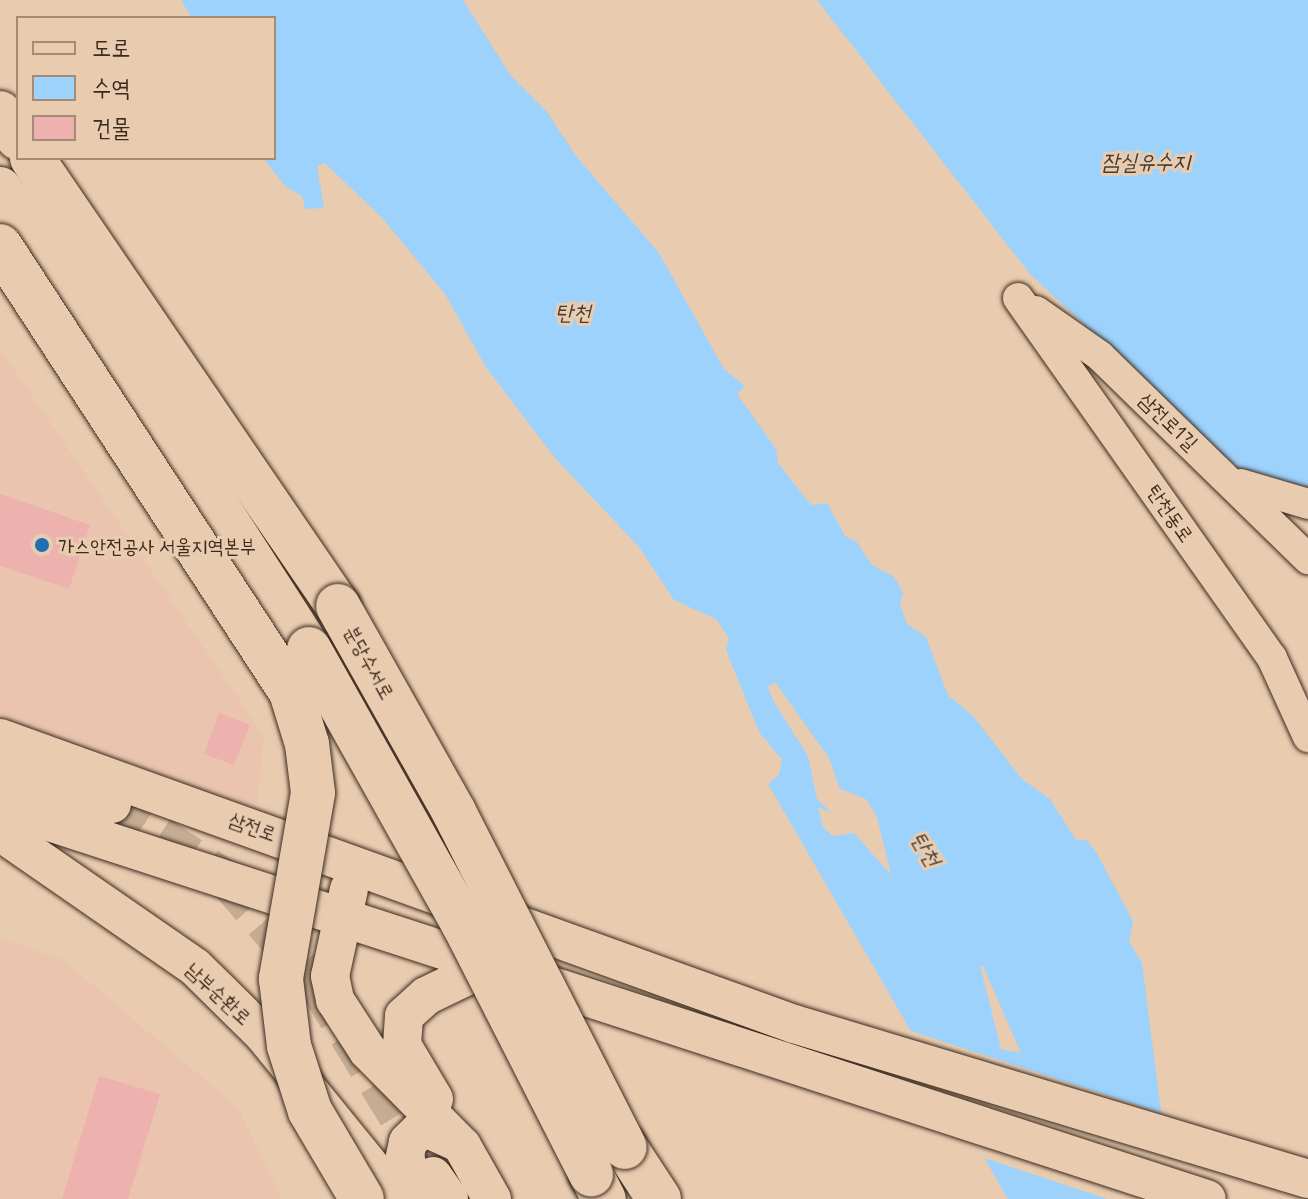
<!DOCTYPE html>
<meta charset="utf-8">
<style>
body{margin:0}
#map{position:relative;width:1308px;height:1199px;overflow:hidden;background:#e9ccb0;font-family:Delius,"Poor Story",sans-serif}
div>[style]{position:absolute}
.built>*{inset:0;background:#eac4af}
.water>*{inset:0;background:#9cd2fb}
.pier>*{inset:0;background:#e9ccb0}
.building>*{inset:0;background:#edb1ae}
.major-tunnel>*{height:38px;margin-top:-19px;transform-origin:0;background:repeating-linear-gradient(90deg,#c6ac93 0 38px,transparent 0 57px)}
.roads{filter:drop-shadow(0 0 2px #3b2a1e) drop-shadow(0 0 2px #3b2a1e)}
.minor>*{height:30px;margin:-15px;padding:0 15px;transform-origin:15px;border-radius:15px;background:#e9ccb0}
.major>*{height:38px;margin:-19px;padding:0 19px;transform-origin:19px;border-radius:19px;background:#e9ccb0}
.highway>*{height:44px;margin:-22px;padding:0 22px;transform-origin:22px;border-radius:22px;background:#e9ccb0}
.bridges{filter:drop-shadow(0 0 2px #3b2a1e) drop-shadow(0 0 2px #3b2a1e)}
.highway-bridge>*{height:44px;margin:-22px;padding:0 22px;transform-origin:22px;border-radius:22px;background:#e9ccb0}
.dots>*{width:22px;height:22px;translate:-50% -50%;box-sizing:border-box;border:4px solid #e9ccb0;border-radius:50%}
span{translate:-50% -50%;white-space:nowrap;text-align:center;line-height:1.15;-webkit-text-stroke:6px #e9ccb0;paint-order:stroke}
.street-label{font-size:20px;color:#3b2a1e}
.poi-label{font-size:20px;color:#3b2a1e}
.left{translate:0 -50%;text-align:left}
.water-label{font-size:22px;color:#453b34;font-style:italic}
.legend{position:absolute;left:16px;top:16px;width:260px;height:144px;box-sizing:border-box;background:#e9ccb0;border:2px solid #a38b76;margin:0;padding:10px 14px;list-style:none;font-size:24px;color:#3b2a1e}
.legend li{display:flex;align-items:center;gap:16px;height:40px}
.legend b{width:40px;border:2px solid #a38b76}
</style>
<div id="map">
<div class="built">
<i style="clip-path:polygon(0 348px,264px 736px,256px 809px,0 717px)"></i>
<i style="clip-path:polygon(0 938px,63px 960px,238px 1107px,282px 1199px,0 1199px)"></i>
</div>
<div class="water">
<i style="clip-path:polygon(evenodd,181px 0,463px 0,511px 76px,547px 112px,576px 156px,659px 253px,724px 369px,745px 386px,737px 394px,776px 449px,778px 463px,811px 505px,827px 503px,845px 536px,857px 542px,871px 564px,894px 577px,903px 592px,900px 604px,907px 624px,926px 637px,948px 695px,973px 716px,1022px 779px,1050px 799px,1076px 840px,1086px 840px,1096px 852px,1133px 921px,1129px 941px,1142px 963px,1161px 1112px,1217px 1199px,1008px 1199px,768px 784px,779px 775px,782px 760px,759px 732px,726px 650px,729px 638px,716px 619px,674px 600px,639px 547px,556px 459px,487px 369px,445px 294px,383px 219px,325px 163px,317px 166px,324px 208px,305px 209px,302px 196px,286px 187px,263px 158px,274px 158px,274px 18px,192px 18px,181px 0,775px 682px,829px 758px,840px 789px,866px 799px,877px 817px,891px 875px,854px 833px,833px 836px,823px 827px,818px 807px,832px 813px,817px 799px,808px 756px,774px 702px,768px 687px,775px 682px,181px 0,980px 965px,983px 966px,1021px 1053px,1001px 1049px,980px 965px)"></i>
<i style="clip-path:polygon(817px 0,1308px 0,1308px 487px,1258px 487px,1030px 274px)"></i>
</div>
<div class="pier">
<i style="clip-path:polygon(905px 1029px,1169px 1116px,1221px 1199px,1107px 1199px,984px 1158px)"></i>
</div>
<div class="building">
<i style="clip-path:polygon(0 494px,90px 525px,69px 589px,0 566px)"></i>
<i style="clip-path:polygon(219px 713px,250px 725px,234px 765px,204px 754px)"></i>
<i style="clip-path:polygon(99px 1076px,160px 1094px,128px 1199px,62px 1199px)"></i>
</div>
<div class="major-tunnel">
<i style="left:112px;top:804px;width:136px;rotate:33.3deg"></i>
<i style="left:226px;top:879px;width:141px;rotate:49.3deg"></i>
<i style="left:318px;top:986px;width:211px;rotate:58.6deg"></i>
</div>
<div class="roads">
<div class="minor">
<i style="left:1018px;top:298px;width:441px;rotate:54.8deg"></i>
<i style="left:1272px;top:658px;width:87px;rotate:65.5deg"></i>
<i style="left:1036px;top:311px;width:78px;rotate:35.1deg"></i>
<i style="left:1100px;top:356px;width:291px;rotate:44.3deg"></i>
<i style="left:1241px;top:484px;width:70px;rotate:16.6deg"></i>
</div>
<div class="major">
<i style="left:0;top:738px;width:844px;rotate:19.81deg"></i>
<i style="left:794px;top:1024px;width:537px;rotate:16.78deg"></i>
<i style="left:0;top:767px;width:118px;rotate:18.3deg"></i>
<i style="left:0;top:806px;width:1269px;rotate:18.04deg"></i>
<i style="left:0;top:832px;width:237px;rotate:34.7deg"></i>
<i style="left:195px;top:967px;width:95px;rotate:44.6deg"></i>
<i style="left:263px;top:1034px;width:213px;rotate:50.9deg"></i>
<i style="left:349px;top:889px;width:89px;rotate:102.3deg"></i>
<i style="left:330px;top:976px;width:25px;rotate:78deg"></i>
<i style="left:335px;top:1000px;width:61px;rotate:57.1deg"></i>
<i style="left:368px;top:1051px;width:134px;rotate:45.3deg"></i>
<i style="left:462px;top:1146px;width:61px;rotate:60.5deg"></i>
<i style="left:434px;top:1099px;width:63px;rotate:-120.7deg"></i>
<i style="left:402px;top:1045px;width:29px;rotate:-86deg"></i>
<i style="left:404px;top:1016px;width:30px;rotate:-42deg"></i>
<i style="left:426px;top:996px;width:76px;rotate:-25.9deg"></i>
<i style="left:433px;top:1176px;width:28px;rotate:55deg"></i>
<i style="left:416px;top:1199px;width:44px;rotate:-104.3deg"></i>
<i style="left:405px;top:1156px;width:14px;rotate:-78deg"></i>
<i style="left:408px;top:1142px;width:21px;rotate:-45deg"></i>
<i style="left:423px;top:1127px;width:36px;rotate:24deg"></i>
</div>
<div class="highway">
<i style="left:0;top:113px;width:31px;rotate:54deg"></i>
<i style="left:32px;top:158px;width:543px;rotate:55.67deg"></i>
<i style="left:0;top:189px;width:257px;rotate:54.8deg"></i>
<i style="left:148px;top:399px;width:297px;rotate:57.2deg"></i>
<i style="left:625px;top:1147px;width:62px;rotate:56.8deg"></i>
<i style="left:591px;top:1174px;width:28px;rotate:63deg"></i>
</div>
</div>
<div class="bridges">
<div class="highway-bridge">
<i style="left:0;top:246px;width:533px;rotate:56.88deg"></i>
<i style="left:291px;top:692px;width:54px;rotate:72.9deg"></i>
<i style="left:307px;top:744px;width:49px;rotate:83deg"></i>
<i style="left:313px;top:793px;width:189px;rotate:99.8deg"></i>
<i style="left:281px;top:979px;width:67px;rotate:83.2deg"></i>
<i style="left:289px;top:1046px;width:68px;rotate:72.1deg"></i>
<i style="left:310px;top:1111px;width:102px;rotate:59.4deg"></i>
<i style="left:338px;top:606px;width:236px;rotate:60.6deg"></i>
<i style="left:454px;top:812px;width:376px;rotate:63deg"></i>
<i style="left:309px;top:649px;width:317px;rotate:60.7deg"></i>
<i style="left:464px;top:925px;width:280px;rotate:63deg"></i>
</div>
</div>
<div class="dots">
<i style="left:42px;top:545px;background:#1f6fb2"></i>
</div>
<div class="street-label">
<span style="left:1169px;top:421px;rotate:44deg">삼전로1길</span>
<span style="left:1171px;top:513px;rotate:55deg">탄천동로</span>
<span style="left:370px;top:662px;rotate:61deg">분당수서로</span>
<span style="left:253px;top:826px;rotate:20deg">삼전로</span>
<span style="left:219px;top:993px;rotate:43deg">남부순환로</span>
</div>
<div class="poi-label">
<span class="left" style="left:58px;top:545px">가스안전공사 서울지역본부</span>
</div>
<div class="water-label">
<span style="left:1146px;top:162px">잠실유수지</span>
<span style="left:573px;top:313px">탄천</span>
<span style="left:926px;top:849px;rotate:59deg">탄천</span>
</div>
<ul class="legend">
<li><b style="height:10px;background:#e9ccb0"></b>도로</li>
<li><b style="height:22px;background:#9cd2fb"></b>수역</li>
<li><b style="height:22px;background:#edb1ae"></b>건물</li>
</ul>
</div>
